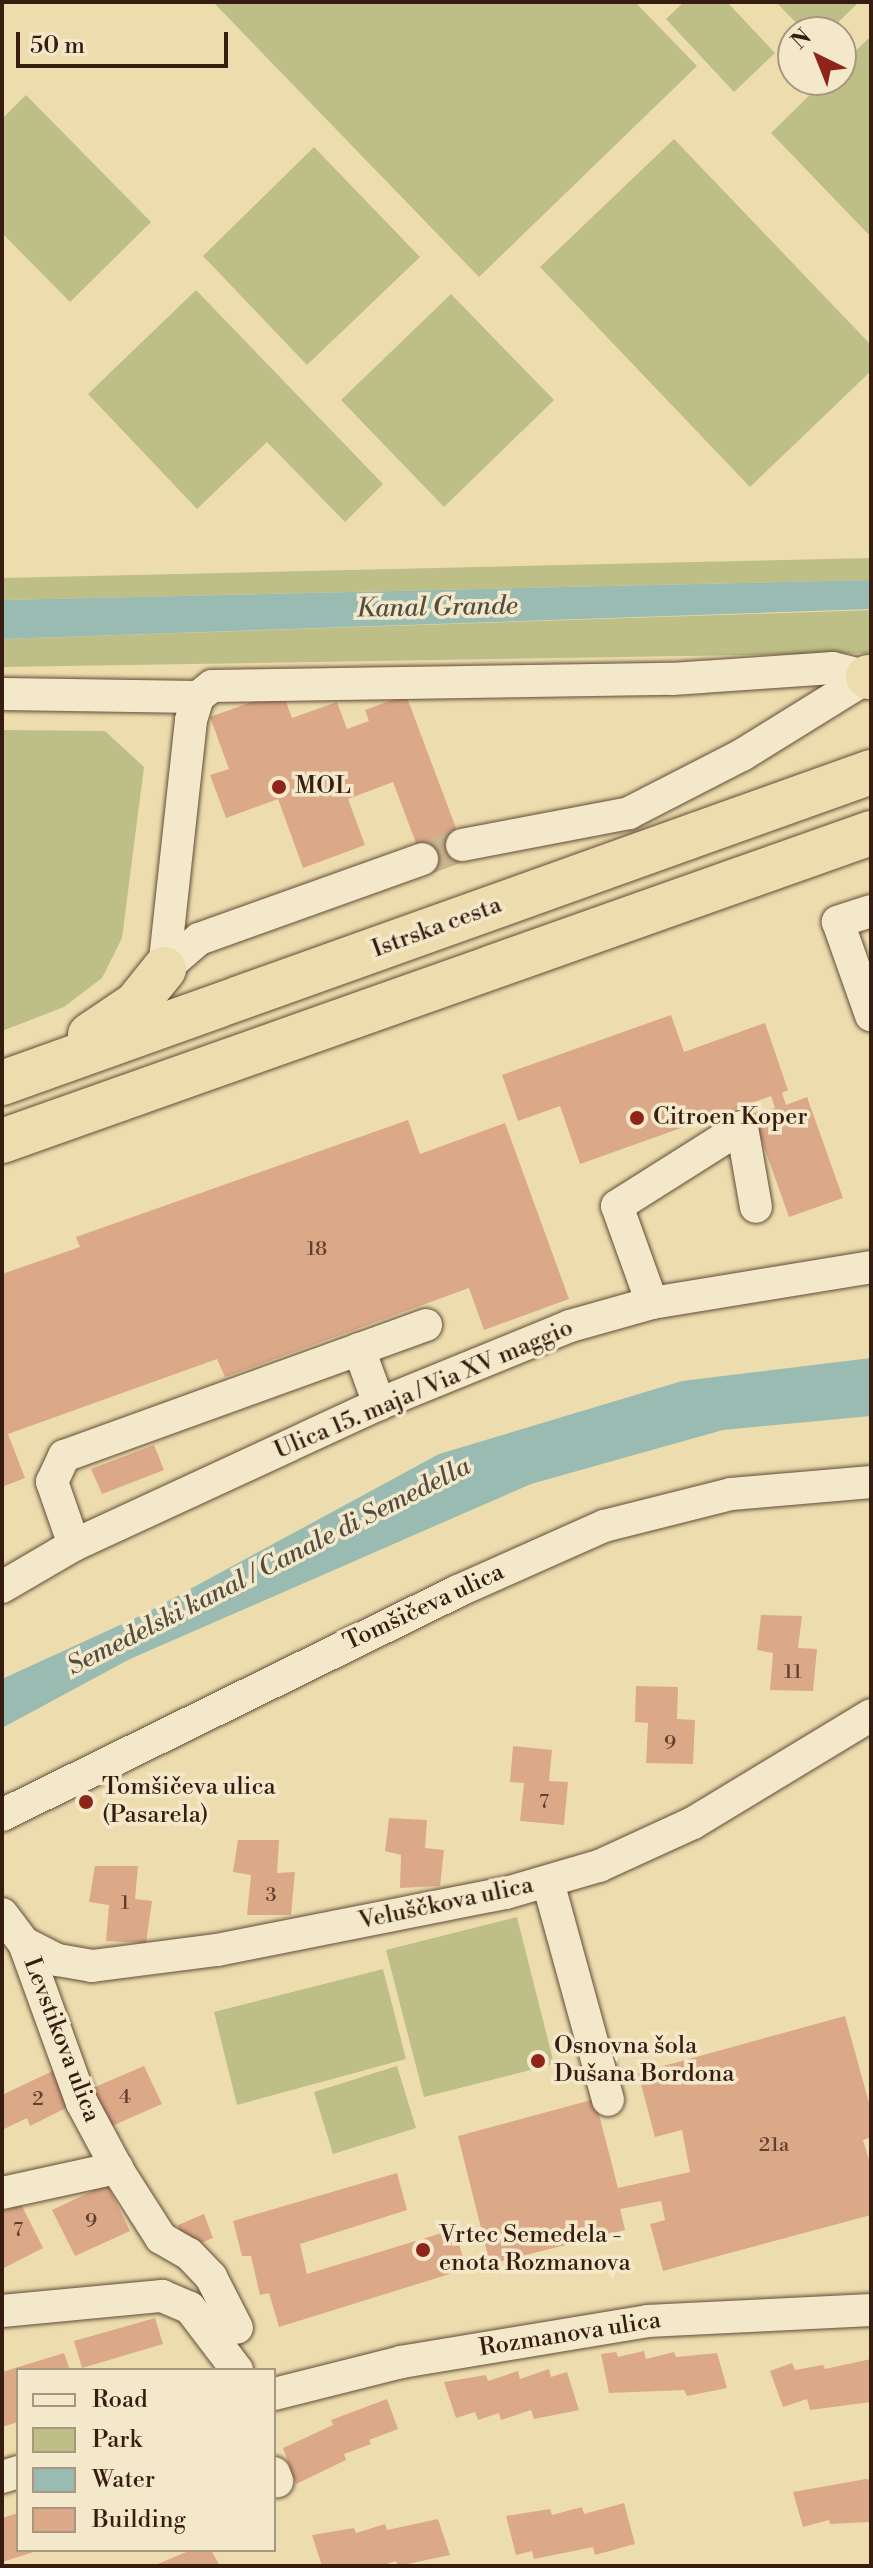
<!DOCTYPE html>
<meta charset="utf-8">
<style>
body{margin:0}
#map{position:relative;width:873px;height:2568px;overflow:hidden;background:#edddae;font-family:"Libre Bodoni",serif}
div>[style]{position:absolute}
.green>*{inset:0;background:#bdbf87}
.water>*{inset:0;background:#9abbb1}
.building>*{inset:0;background:#dca988}
.minor-tunnel>*{height:32px;margin-top:-16px;transform-origin:0;background:repeating-linear-gradient(90deg,#c9b68f 0 32px,transparent 0 48px)}
.roads{filter:drop-shadow(0 0 2px #644c38) drop-shadow(0 0 2px #644c38)}
.minor>*{height:32px;margin:-16px;padding:0 16px;transform-origin:16px;border-radius:16px;background:#f3e9ca}
.highway>*{height:44px;margin:-22px;padding:0 22px;transform-origin:22px;border-radius:22px;background:#edddae}
.dots>*{width:22px;height:22px;translate:-50% -50%;box-sizing:border-box;border:4px solid #f3e9ca;border-radius:50%}
span{translate:-50% -50%;white-space:nowrap;text-align:center;line-height:1.15;-webkit-text-stroke:7px #f3e9ca;paint-order:stroke}
.number-label{font-size:20px;color:#603f2f}
.number-label span{-webkit-text-stroke-width:0}
.poi-label{font-size:24px;color:#371c11}
.left{translate:0 -50%;text-align:left}
.street-label{font-size:24px;color:#371c11}
.water-label{font-size:26px;color:#554c41;font-style:italic}
.frame{position:absolute;inset:0;border:4px solid #371c11;pointer-events:none}
.legend{position:absolute;left:16px;top:2368px;width:260px;height:184px;box-sizing:border-box;background:#f3e9ca;border:2px solid #a89780;margin:0;padding:10px 14px;list-style:none;font-size:24px;color:#371c11}
.legend li{display:flex;align-items:center;gap:16px;height:40px}
.legend b{width:40px;border:2px solid #a89780}
.north{position:absolute;left:777px;top:16px;width:80px;height:80px;box-sizing:border-box;background:#f3e9ca;border:2px solid #a89780;border-radius:50%;rotate:317deg;font-size:22px;font-weight:700;line-height:32px;text-align:center;color:#371c11}
.north::after{content:'';display:block;margin:auto;width:28px;height:36px;background:#8f2418;clip-path:polygon(50% 0,100% 100%,50% 72%,0 100%)}
.scale{position:absolute;left:16px;top:32px;width:212px;height:36px;box-sizing:border-box;border:4px solid #371c11;border-top:0;padding-left:10px;font-size:24px;line-height:28px;white-space:nowrap;color:#371c11;-webkit-text-stroke:6px #f3e9ca;paint-order:stroke}
</style>
<div id="map">
<div class="green">
<i style="clip-path:polygon(213px 2px,635px 2px,697px 66px,479px 277px)"></i>
<i style="clip-path:polygon(684px 2px,727px 2px,775px 53px,734px 92px,666px 19px)"></i>
<i style="clip-path:polygon(776px 2px,859px 2px,828px 32px,805px 32px)"></i>
<i style="clip-path:polygon(871px 36px,871px 237px,771px 133px,825px 80px,841px 80px,841px 65px)"></i>
<i style="clip-path:polygon(26px 95px,151px 222px,70px 302px,2px 233px,2px 119px)"></i>
<i style="clip-path:polygon(674px 139px,871px 345px,871px 371px,750px 487px,540px 267px)"></i>
<i style="clip-path:polygon(314px 147px,420px 257px,307px 365px,203px 256px)"></i>
<i style="clip-path:polygon(196px 290px,383px 484px,345px 522px,267px 442px,197px 509px,88px 394px)"></i>
<i style="clip-path:polygon(451px 294px,554px 400px,444px 507px,341px 400px)"></i>
<i style="clip-path:polygon(871px 558px,871px 580px,2px 600px,2px 578px)"></i>
<i style="clip-path:polygon(871px 610px,871px 653px,2px 667px,2px 639px)"></i>
<i style="clip-path:polygon(2px 730px,105px 731px,144px 767px,122px 938px,102px 978px,64px 1007px,2px 1031px)"></i>
<i style="clip-path:polygon(517px 1917px,554px 2064px,424px 2097px,386px 1950px)"></i>
<i style="clip-path:polygon(383px 1969px,406px 2059px,237px 2105px,214px 2012px)"></i>
<i style="clip-path:polygon(397px 2066px,416px 2128px,333px 2154px,314px 2092px)"></i>
</div>
<div class="water">
<i style="clip-path:polygon(871px 580px,871px 609px,2px 639px,2px 600px)"></i>
<i style="clip-path:polygon(871px 1358px,871px 1416px,723px 1430px,531px 1484px,130px 1659px,2px 1728px,2px 1679px,144px 1614px,439px 1454px,682px 1381px)"></i>
</div>
<div class="building">
<i style="clip-path:polygon(282px 691px,292px 718px,337px 702px,347px 729px,369px 721px,365px 710px,406px 695px,468px 860px,428px 875px,393px 782px,348px 799px,365px 845px,303px 868px,278px 799px,226px 818px,210px 775px,229px 769px,210px 717px)"></i>
<i style="clip-path:polygon(671px 1015px,684px 1052px,765px 1023px,788px 1090px,782px 1093px,786px 1105px,807px 1097px,843px 1198px,789px 1217px,753px 1116px,775px 1108px,771px 1096px,580px 1164px,560px 1106px,518px 1121px,502px 1075px)"></i>
<i style="clip-path:polygon(408px 1120px,420px 1154px,505px 1123px,569px 1299px,484px 1330px,469px 1288px,225px 1377px,217px 1359px,8px 1434px,25px 1478px,2px 1487px,2px 1274px,80px 1247px,76px 1237px)"></i>
<i style="clip-path:polygon(154px 1445px,164px 1470px,102px 1494px,91px 1469px)"></i>
<i style="clip-path:polygon(761px 1615px,802px 1616px,798px 1648px,817px 1649px,813px 1691px,770px 1690px,773px 1653px,757px 1650px)"></i>
<i style="clip-path:polygon(636px 1686px,678px 1687px,677px 1719px,695px 1720px,693px 1764px,646px 1763px,648px 1723px,635px 1722px)"></i>
<i style="clip-path:polygon(513px 1746px,552px 1750px,549px 1781px,568px 1782px,564px 1825px,520px 1821px,524px 1783px,510px 1782px)"></i>
<i style="clip-path:polygon(389px 1818px,427px 1820px,425px 1848px,444px 1850px,440px 1886px,400px 1888px,401px 1855px,385px 1851px)"></i>
<i style="clip-path:polygon(238px 1840px,279px 1840px,277px 1873px,295px 1872px,291px 1915px,247px 1915px,251px 1875px,233px 1872px)"></i>
<i style="clip-path:polygon(95px 1866px,138px 1866px,135px 1899px,152px 1901px,146px 1943px,106px 1941px,109px 1905px,89px 1902px)"></i>
<i style="clip-path:polygon(845px 2016px,871px 2110px,871px 2137px,863px 2140px,871px 2167px,871px 2215px,663px 2271px,650px 2224px,665px 2220px,661px 2201px,620px 2209px,625px 2230px,490px 2264px,458px 2136px,595px 2099px,618px 2188px,690px 2172px,682px 2130px,655px 2137px,638px 2073px)"></i>
<i style="clip-path:polygon(144px 2066px,162px 2104px,105px 2129px,88px 2090px)"></i>
<i style="clip-path:polygon(59px 2068px,76px 2103px,30px 2126px,27px 2118px,2px 2130px,2px 2095px)"></i>
<i style="clip-path:polygon(397px 2173px,407px 2210px,300px 2244px,307px 2274px,455px 2229px,466px 2269px,279px 2327px,269px 2293px,260px 2295px,251px 2256px,242px 2256px,233px 2221px)"></i>
<i style="clip-path:polygon(107px 2184px,130px 2231px,75px 2256px,52px 2210px)"></i>
<i style="clip-path:polygon(21px 2204px,43px 2248px,2px 2269px,2px 2212px)"></i>
<i style="clip-path:polygon(204px 2214px,213px 2238px,187px 2249px,178px 2225px)"></i>
<i style="clip-path:polygon(155px 2318px,163px 2344px,82px 2368px,74px 2341px)"></i>
<i style="clip-path:polygon(644px 2351px,646px 2359px,674px 2352px,676px 2357px,717px 2353px,727px 2388px,687px 2396px,684px 2390px,609px 2393px,601px 2354px,616px 2352px,618px 2357px)"></i>
<i style="clip-path:polygon(64px 2353px,70px 2370px,18px 2370px,18px 2422px,2px 2427px,2px 2372px)"></i>
<i style="clip-path:polygon(871px 2359px,871px 2402px,810px 2410px,807px 2399px,783px 2407px,770px 2371px,792px 2363px,795px 2370px,823px 2365px,825px 2369px)"></i>
<i style="clip-path:polygon(549px 2369px,551px 2377px,567px 2372px,579px 2410px,534px 2419px,531px 2410px,501px 2420px,499px 2413px,478px 2420px,475px 2412px,456px 2418px,444px 2382px,486px 2375px,488px 2381px,518px 2371px,520px 2379px)"></i>
<i style="clip-path:polygon(387px 2399px,398px 2429px,369px 2440px,371px 2444px,344px 2454px,346px 2460px,296px 2484px,283px 2448px,333px 2425px,331px 2420px)"></i>
<i style="clip-path:polygon(866px 2479px,871px 2480px,871px 2522px,830px 2524px,829px 2520px,803px 2527px,793px 2492px)"></i>
<i style="clip-path:polygon(624px 2503px,635px 2544px,595px 2555px,593px 2547px,534px 2559px,532px 2551px,516px 2555px,506px 2516px,550px 2509px,552px 2515px,582px 2507px,584px 2514px)"></i>
<i style="clip-path:polygon(18px 2513px,18px 2550px,37px 2551px,2px 2562px,2px 2518px)"></i>
<i style="clip-path:polygon(438px 2519px,450px 2555px,398px 2566px,396px 2561px,380px 2566px,322px 2566px,312px 2535px,354px 2528px,356px 2533px,385px 2524px,387px 2530px)"></i>
<i style="clip-path:polygon(191px 2550px,211px 2550px,220px 2566px,153px 2566px)"></i>
</div>
<div class="minor-tunnel">
<i style="left:422px;top:859px;width:42px;rotate:-19.3deg"></i>
</div>
<div class="roads">
<div class="minor">
<i style="left:2px;top:694px;width:196px;rotate:0.9deg"></i>
<i style="left:462px;top:845px;width:170px;rotate:-10.8deg"></i>
<i style="left:629px;top:813px;width:127px;rotate:-27.2deg"></i>
<i style="left:742px;top:755px;width:148px;rotate:-31.8deg"></i>
<i style="left:871px;top:911px;width:35px;rotate:162deg"></i>
<i style="left:838px;top:922px;width:99px;rotate:70.5deg"></i>
<i style="left:164px;top:969px;width:250px;rotate:-83.8deg"></i>
<i style="left:191px;top:720px;width:24px;rotate:-73deg"></i>
<i style="left:198px;top:697px;width:18px;rotate:-38deg"></i>
<i style="left:212px;top:686px;width:460px;rotate:-0.9deg"></i>
<i style="left:672px;top:679px;width:161px;rotate:-3.9deg"></i>
<i style="left:833px;top:668px;width:36px;rotate:14deg"></i>
<i style="left:164px;top:969px;width:46px;rotate:-40.6deg"></i>
<i style="left:199px;top:939px;width:237px;rotate:-19.7deg"></i>
<i style="left:652px;top:1303px;width:103px;rotate:-109.8deg"></i>
<i style="left:617px;top:1206px;width:148px;rotate:-32.3deg"></i>
<i style="left:742px;top:1127px;width:81px;rotate:80.1deg"></i>
<i style="left:359px;top:1349px;width:59px;rotate:70deg"></i>
<i style="left:74px;top:1545px;width:67px;rotate:-109.2deg"></i>
<i style="left:52px;top:1482px;width:29px;rotate:-65deg"></i>
<i style="left:64px;top:1456px;width:385px;rotate:-19.9deg"></i>
<i style="left:2px;top:1587px;width:83px;rotate:-30.3deg"></i>
<i style="left:74px;top:1545px;width:336px;rotate:-24.8deg"></i>
<i style="left:379px;top:1404px;width:206px;rotate:-22.2deg"></i>
<i style="left:570px;top:1326px;width:85px;rotate:-15.7deg"></i>
<i style="left:652px;top:1303px;width:222px;rotate:-9.3deg"></i>
<i style="left:2px;top:1815px;width:508px;rotate:-26.16deg"></i>
<i style="left:458px;top:1591px;width:160px;rotate:-24deg"></i>
<i style="left:604px;top:1526px;width:131px;rotate:-14.1deg"></i>
<i style="left:731px;top:1494px;width:141px;rotate:-4.9deg"></i>
<i style="left:548px;top:1882px;width:226px;rotate:74.6deg"></i>
<i style="left:2px;top:1914px;width:36px;rotate:53deg"></i>
<i style="left:24px;top:1943px;width:38px;rotate:27deg"></i>
<i style="left:58px;top:1960px;width:35px;rotate:10deg"></i>
<i style="left:92px;top:1966px;width:126px;rotate:-7.3deg"></i>
<i style="left:217px;top:1950px;width:295px;rotate:-11.2deg"></i>
<i style="left:506px;top:1893px;width:97px;rotate:-16.2deg"></i>
<i style="left:599px;top:1866px;width:103px;rotate:-24.6deg"></i>
<i style="left:693px;top:1823px;width:208px;rotate:-31.2deg"></i>
<i style="left:24px;top:1943px;width:170px;rotate:70.1deg"></i>
<i style="left:82px;top:2103px;width:78px;rotate:61.8deg"></i>
<i style="left:119px;top:2172px;width:78px;rotate:57.5deg"></i>
<i style="left:161px;top:2238px;width:32px;rotate:30deg"></i>
<i style="left:189px;top:2254px;width:32px;rotate:46deg"></i>
<i style="left:211px;top:2277px;width:57px;rotate:63deg"></i>
<i style="left:2px;top:2193px;width:118px;rotate:-12.3deg"></i>
<i style="left:2px;top:2311px;width:161px;rotate:-5.4deg"></i>
<i style="left:162px;top:2296px;width:30px;rotate:23deg"></i>
<i style="left:190px;top:2308px;width:78px;rotate:52.8deg"></i>
<i style="left:274px;top:2394px;width:131px;rotate:-14.1deg"></i>
<i style="left:401px;top:2362px;width:250px;rotate:-9.4deg"></i>
<i style="left:648px;top:2321px;width:223px;rotate:-2.8deg"></i>
<i style="left:274px;top:2473px;width:9px;rotate:69deg"></i>
<i style="left:2px;top:2477px;width:17px;rotate:-17deg"></i>
</div>
<div class="highway">
<i style="left:868px;top:677px;width:3px"></i>
<i style="left:90px;top:1035px;width:55px;rotate:-34deg"></i>
<i style="left:136px;top:1004px;width:45px;rotate:-51.3deg"></i>
<i style="left:2px;top:1083px;width:923px;rotate:-19.69deg"></i>
<i style="left:2px;top:1141px;width:922px;rotate:-19.52deg"></i>
</div>
</div>
<div class="dots">
<i style="left:279px;top:787px;background:#8f2418"></i>
<i style="left:637px;top:1118px;background:#8f2418"></i>
<i style="left:86px;top:1802px;background:#8f2418"></i>
<i style="left:538px;top:2061px;background:#8f2418"></i>
<i style="left:423px;top:2250px;background:#8f2418"></i>
</div>
<div class="number-label">
<span style="left:317px;top:1249px">18</span>
<span style="left:793px;top:1672px">11</span>
<span style="left:670px;top:1743px">9</span>
<span style="left:544px;top:1802px">7</span>
<span style="left:271px;top:1895px">3</span>
<span style="left:125px;top:1903px">1</span>
<span style="left:125px;top:2097px">4</span>
<span style="left:38px;top:2099px">2</span>
<span style="left:774px;top:2145px">21a</span>
<span style="left:91px;top:2221px">9</span>
<span style="left:18px;top:2230px">7</span>
</div>
<div class="poi-label">
<span class="left" style="left:295px;top:787px">MOL</span>
<span class="left" style="left:653px;top:1118px">Citroen Koper</span>
<span class="left" style="left:102px;top:1802px">Tomšičeva ulica<br>(Pasarela)</span>
<span class="left" style="left:554px;top:2061px">Osnovna šola<br>Dušana Bordona</span>
<span class="left" style="left:439px;top:2250px">Vrtec Semedela -<br>enota Rozmanova</span>
</div>
<div class="street-label">
<span style="left:437px;top:928px;rotate:-20deg">Istrska cesta</span>
<span style="left:424px;top:1390px;rotate:-23deg">Ulica 15. maja / Via XV maggio</span>
<span style="left:424px;top:1608px;rotate:-25deg">Tomšičeva ulica</span>
<span style="left:446px;top:1904px;rotate:-12deg">Veluščkova ulica</span>
<span style="left:61px;top:2040px;rotate:69deg">Levstikova ulica</span>
<span style="left:570px;top:2335px;rotate:-9deg">Rozmanova ulica</span>
</div>
<div class="water-label">
<span style="left:437px;top:608px;rotate:-1deg">Kanal Grande</span>
<span style="left:269px;top:1567px;rotate:-27deg">Semedelski kanal / Canale di Semedella</span>
</div>
<div class="frame"></div>
<ul class="legend">
<li><b style="height:10px;background:#f3e9ca"></b>Road</li>
<li><b style="height:22px;background:#bdbf87"></b>Park</li>
<li><b style="height:22px;background:#9abbb1"></b>Water</li>
<li><b style="height:22px;background:#dca988"></b>Building</li>
</ul>
<div class="north">N</div>
<div class="scale">50 m</div>
</div>
